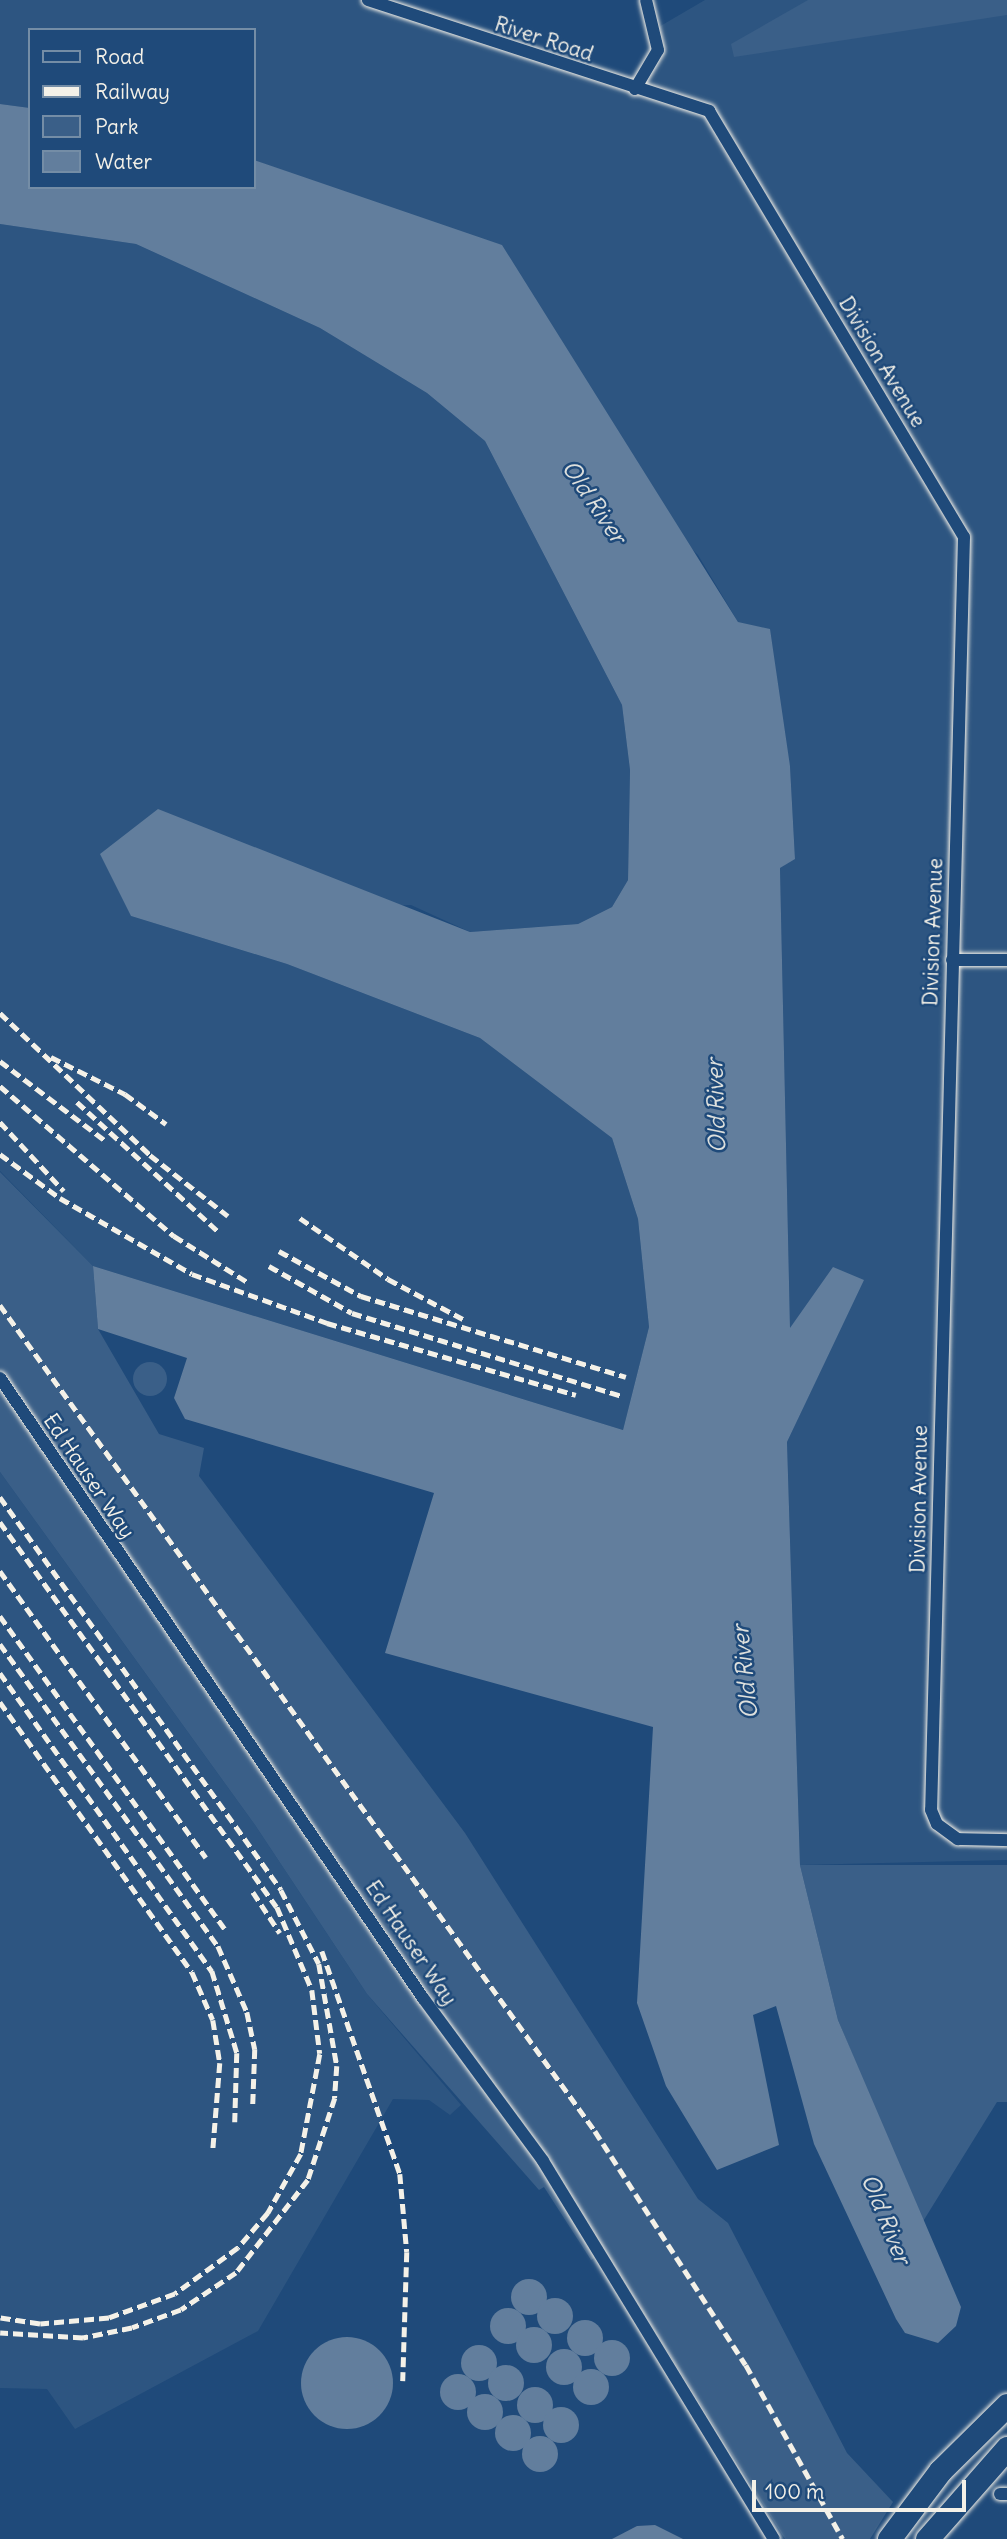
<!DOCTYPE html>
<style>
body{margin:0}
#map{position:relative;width:1007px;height:2539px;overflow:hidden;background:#1f4a7a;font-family:Delius,sans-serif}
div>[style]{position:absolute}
.built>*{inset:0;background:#2d5581}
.green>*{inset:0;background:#3a5f88}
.round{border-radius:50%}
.water>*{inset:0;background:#627e9d}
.roads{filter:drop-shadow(0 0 2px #f4f1e8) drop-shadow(0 0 2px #f4f1e8)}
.street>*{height:12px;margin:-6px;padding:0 6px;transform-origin:6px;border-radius:6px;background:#1f4a7a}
.highway>*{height:23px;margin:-11.5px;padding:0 11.5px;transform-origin:11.5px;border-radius:11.5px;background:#1f4a7a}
.rail>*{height:4.5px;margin-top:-2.25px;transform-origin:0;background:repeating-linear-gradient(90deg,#f4f1e8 0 10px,transparent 0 15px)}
span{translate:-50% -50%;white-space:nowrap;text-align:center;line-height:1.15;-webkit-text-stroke:5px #1f4a7a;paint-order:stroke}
.street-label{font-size:21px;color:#f4f1e8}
.water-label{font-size:23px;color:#dee0dd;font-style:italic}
.legend{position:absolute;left:28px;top:28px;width:228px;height:161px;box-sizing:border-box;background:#1f4a7a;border:2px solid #748da6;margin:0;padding:9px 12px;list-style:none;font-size:21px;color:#f4f1e8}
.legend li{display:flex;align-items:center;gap:14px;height:35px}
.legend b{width:35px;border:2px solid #748da6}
.scale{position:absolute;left:752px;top:2480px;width:214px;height:32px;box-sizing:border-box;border:4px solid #f4f1e8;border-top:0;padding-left:9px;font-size:21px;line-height:24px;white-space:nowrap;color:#f4f1e8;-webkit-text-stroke:5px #1f4a7a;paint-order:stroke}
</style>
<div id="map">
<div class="built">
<i style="clip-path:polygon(0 0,368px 0,635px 89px,649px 72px,657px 28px,705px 0,1007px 0,1007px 1860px,800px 1865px,787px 1442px,863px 1280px,790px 1330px,780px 868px,795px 858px,790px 766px,738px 622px,698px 555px,298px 177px,254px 160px,254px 30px,30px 30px,30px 108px,0 104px)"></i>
<i style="clip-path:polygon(0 224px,136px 244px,320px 328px,427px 393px,485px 441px,622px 705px,630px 770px,628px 880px,612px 907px,578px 924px,470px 932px,411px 905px,131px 916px,287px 964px,480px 1038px,612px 1138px,638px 1219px,649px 1327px,623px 1430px,93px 1266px,0 1171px)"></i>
<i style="clip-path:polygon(0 1472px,255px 1825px,367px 1994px,461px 2105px,450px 2115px,429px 2100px,393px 2099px,258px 2331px,75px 2429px,47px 2389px,0 2388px)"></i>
</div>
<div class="green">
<i style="clip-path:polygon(808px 0,1007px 0,1007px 15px,734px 57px,731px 44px)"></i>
<i style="clip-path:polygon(0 1172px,93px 1266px,98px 1329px,159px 1434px,204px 1448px,199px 1476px,465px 1833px,698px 2199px,728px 2223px,847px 2453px,893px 2502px,870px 2539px,785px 2539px,605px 2251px,591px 2260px,544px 2187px,539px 2190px,367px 1994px,255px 1825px,0 1472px)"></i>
<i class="round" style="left:133px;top:1362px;width:34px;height:34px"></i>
<i style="clip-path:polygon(800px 1865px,1007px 1865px,1007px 2102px,997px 2102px,922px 2223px,838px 2020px)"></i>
</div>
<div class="water">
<i style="clip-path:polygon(0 104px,30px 108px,30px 187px,254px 187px,254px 160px,502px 245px,738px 622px,770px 629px,790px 766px,795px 859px,780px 868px,790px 1328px,833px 1267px,864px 1280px,787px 1442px,800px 1865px,838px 2020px,961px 2307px,956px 2326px,938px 2343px,905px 2333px,896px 2319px,814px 2144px,776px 2006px,753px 2015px,779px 2145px,717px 2170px,666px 2086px,637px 2003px,653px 1727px,385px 1653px,434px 1493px,185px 1419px,174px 1398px,187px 1358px,98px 1329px,93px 1266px,623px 1430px,649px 1327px,638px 1219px,612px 1138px,480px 1038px,287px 964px,131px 916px,100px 854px,158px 809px,470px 932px,578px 924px,612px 907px,628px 880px,630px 770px,622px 705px,485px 441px,427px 393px,320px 328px,136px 244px,0 224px)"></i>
<i class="round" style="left:511px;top:2279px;width:36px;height:36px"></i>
<i class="round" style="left:537px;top:2298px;width:36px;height:36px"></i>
<i class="round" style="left:490px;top:2308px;width:36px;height:36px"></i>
<i class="round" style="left:567px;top:2320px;width:36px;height:36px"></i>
<i class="round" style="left:516px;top:2327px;width:36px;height:36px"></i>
<i class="round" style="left:301px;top:2337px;width:92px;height:92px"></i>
<i class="round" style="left:594px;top:2340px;width:36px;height:36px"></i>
<i class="round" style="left:461px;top:2345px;width:36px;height:36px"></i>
<i class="round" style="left:546px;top:2349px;width:36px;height:36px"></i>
<i class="round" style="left:488px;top:2365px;width:36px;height:36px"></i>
<i class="round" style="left:573px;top:2369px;width:36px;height:36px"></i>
<i class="round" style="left:440px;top:2374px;width:36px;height:36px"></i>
<i class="round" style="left:517px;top:2387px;width:36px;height:36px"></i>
<i class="round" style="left:467px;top:2394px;width:36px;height:36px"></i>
<i class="round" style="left:543px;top:2407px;width:36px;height:36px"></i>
<i class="round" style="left:495px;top:2415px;width:36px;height:36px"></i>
<i class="round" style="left:522px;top:2436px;width:36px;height:36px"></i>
<i style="clip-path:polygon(655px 2525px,683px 2539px,612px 2539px,637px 2526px)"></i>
</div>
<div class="roads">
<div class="street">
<i style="left:368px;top:0;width:359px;rotate:18deg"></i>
<i style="left:709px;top:111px;width:496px;rotate:59.1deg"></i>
<i style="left:964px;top:537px;width:1273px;rotate:91.48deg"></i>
<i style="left:931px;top:1810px;width:15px;rotate:67deg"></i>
<i style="left:937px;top:1824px;width:26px;rotate:36deg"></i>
<i style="left:958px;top:1839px;width:49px;rotate:1.2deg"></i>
<i style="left:635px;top:89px;width:45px;rotate:-59.5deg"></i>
<i style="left:658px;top:50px;width:51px;rotate:-103.5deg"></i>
<i style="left:952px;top:960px;width:55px"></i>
<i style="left:0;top:1378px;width:751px;rotate:55.7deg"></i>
<i style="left:423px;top:1998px;width:202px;rotate:53.6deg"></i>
<i style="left:543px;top:2161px;width:443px;rotate:58.6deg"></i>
<i style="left:1000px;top:2494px;width:7px"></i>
</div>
<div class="highway">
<i style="left:889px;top:2539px;width:85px;rotate:-53.1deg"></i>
<i style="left:940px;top:2471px;width:94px;rotate:-44.6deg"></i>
<i style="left:927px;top:2539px;width:121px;rotate:-48.7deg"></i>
</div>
</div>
<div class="rail">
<i style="left:0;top:1013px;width:207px;rotate:43.4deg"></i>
<i style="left:150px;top:1155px;width:99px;rotate:38deg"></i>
<i style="left:51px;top:1057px;width:83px;rotate:26.6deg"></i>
<i style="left:125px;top:1094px;width:51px;rotate:36.2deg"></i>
<i style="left:0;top:1061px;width:134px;rotate:37.1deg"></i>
<i style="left:0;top:1086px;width:230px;rotate:40.8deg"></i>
<i style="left:174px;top:1236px;width:89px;rotate:32.1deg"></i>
<i style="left:77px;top:1102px;width:191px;rotate:42.5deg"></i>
<i style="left:0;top:1122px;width:94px;rotate:47.2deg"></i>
<i style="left:0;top:1154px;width:74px;rotate:36.3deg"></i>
<i style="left:60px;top:1198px;width:152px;rotate:29.9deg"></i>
<i style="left:192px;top:1274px;width:144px;rotate:19.9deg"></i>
<i style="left:327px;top:1323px;width:259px;rotate:16.1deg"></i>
<i style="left:300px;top:1218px;width:107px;rotate:34.7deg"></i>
<i style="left:388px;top:1279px;width:85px;rotate:28.1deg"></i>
<i style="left:279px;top:1251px;width:94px;rotate:28.8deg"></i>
<i style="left:361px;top:1296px;width:277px;rotate:17deg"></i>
<i style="left:269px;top:1266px;width:95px;rotate:29.5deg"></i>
<i style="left:352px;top:1313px;width:282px;rotate:17.1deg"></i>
<i style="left:0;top:1305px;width:1018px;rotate:54.23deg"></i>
<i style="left:595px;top:2131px;width:278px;rotate:57.2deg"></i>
<i style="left:746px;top:2365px;width:199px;rotate:60.9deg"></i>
<i style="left:0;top:1497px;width:483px;rotate:54.4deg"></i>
<i style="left:281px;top:1890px;width:83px;rotate:62.8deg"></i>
<i style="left:319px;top:1964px;width:104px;rotate:80deg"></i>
<i style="left:337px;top:2066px;width:32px;rotate:94deg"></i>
<i style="left:335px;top:2098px;width:86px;rotate:108.2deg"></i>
<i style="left:308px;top:2180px;width:118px;rotate:127.7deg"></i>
<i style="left:236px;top:2273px;width:66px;rotate:146.1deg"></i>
<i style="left:181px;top:2310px;width:52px;rotate:159.8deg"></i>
<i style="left:132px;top:2328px;width:50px;rotate:168.5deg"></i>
<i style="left:83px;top:2338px;width:83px;rotate:-176.6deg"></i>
<i style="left:0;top:1522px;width:474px;rotate:54.3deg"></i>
<i style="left:277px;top:1907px;width:90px;rotate:67.1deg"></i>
<i style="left:312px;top:1990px;width:64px;rotate:82.9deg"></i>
<i style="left:320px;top:2054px;width:102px;rotate:100.8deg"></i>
<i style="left:301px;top:2154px;width:68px;rotate:119.2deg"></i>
<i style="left:268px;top:2213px;width:46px;rotate:130.6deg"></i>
<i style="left:238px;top:2248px;width:78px;rotate:143.9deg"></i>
<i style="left:175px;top:2294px;width:70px;rotate:160deg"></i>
<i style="left:109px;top:2318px;width:69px;rotate:175deg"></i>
<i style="left:40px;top:2324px;width:40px;rotate:-171.5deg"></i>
<i style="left:0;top:1571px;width:353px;rotate:54.3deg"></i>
<i style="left:0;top:1616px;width:385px;rotate:54.3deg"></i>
<i style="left:0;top:1644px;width:372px;rotate:54.2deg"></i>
<i style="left:218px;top:1946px;width:72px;rotate:66.3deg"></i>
<i style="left:247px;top:2012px;width:38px;rotate:78deg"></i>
<i style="left:255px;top:2049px;width:55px;rotate:92.1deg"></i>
<i style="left:0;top:1673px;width:366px;rotate:54.6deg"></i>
<i style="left:212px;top:1971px;width:86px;rotate:73deg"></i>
<i style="left:237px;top:2053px;width:69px;rotate:91.7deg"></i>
<i style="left:0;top:1702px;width:331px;rotate:54.6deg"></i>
<i style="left:192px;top:1972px;width:52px;rotate:66.4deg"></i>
<i style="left:213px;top:2020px;width:44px;rotate:80.8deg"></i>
<i style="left:220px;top:2063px;width:87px;rotate:94.6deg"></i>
<i style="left:253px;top:1892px;width:49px;rotate:56.6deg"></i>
<i style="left:322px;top:1951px;width:236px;rotate:70.7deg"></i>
<i style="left:400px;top:2174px;width:78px;rotate:84.9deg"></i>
<i style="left:407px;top:2252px;width:129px;rotate:91.8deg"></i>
</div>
<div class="street-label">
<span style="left:544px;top:39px;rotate:18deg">River Road</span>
<span style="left:882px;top:362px;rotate:59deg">Division Avenue</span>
<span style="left:933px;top:932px;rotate:-88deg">Division Avenue</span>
<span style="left:89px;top:1476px;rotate:56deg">Ed Hauser Way</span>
<span style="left:919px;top:1499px;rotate:-89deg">Division Avenue</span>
<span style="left:411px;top:1943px;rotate:56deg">Ed Hauser Way</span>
</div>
<div class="water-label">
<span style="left:594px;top:502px;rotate:56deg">Old River</span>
<span style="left:716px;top:1106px;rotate:-92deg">Old River</span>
<span style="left:745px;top:1672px;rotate:-96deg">Old River</span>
<span style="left:886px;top:2219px;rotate:68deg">Old River</span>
</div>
<ul class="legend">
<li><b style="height:9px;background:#1f4a7a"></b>Road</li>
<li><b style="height:9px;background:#f4f1e8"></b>Railway</li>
<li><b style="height:19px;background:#3a5f88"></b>Park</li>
<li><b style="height:19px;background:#627e9d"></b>Water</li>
</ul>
<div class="scale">100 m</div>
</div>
